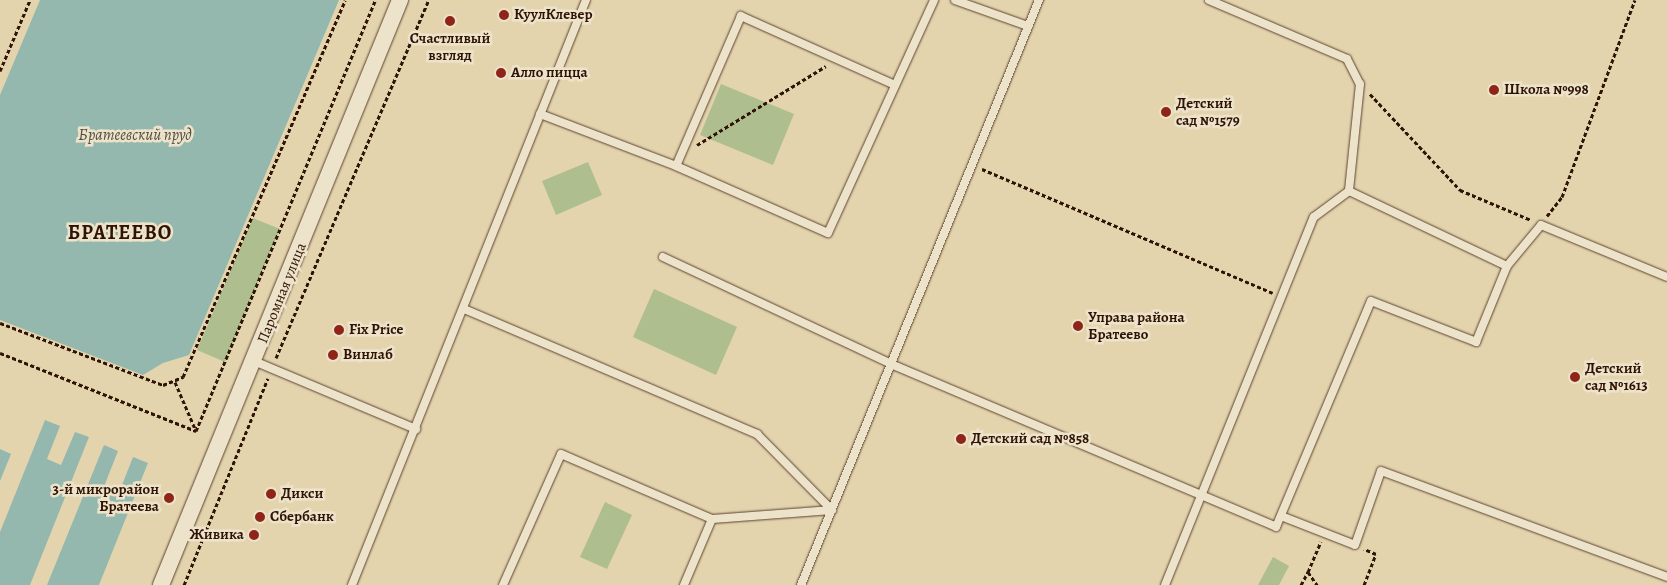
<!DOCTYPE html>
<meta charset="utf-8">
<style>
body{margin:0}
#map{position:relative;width:1667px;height:585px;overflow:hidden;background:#e3d4ae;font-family:Alegreya,serif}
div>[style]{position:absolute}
.green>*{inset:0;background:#aebe8e}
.water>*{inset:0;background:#95b8ae}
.path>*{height:3px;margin-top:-1.5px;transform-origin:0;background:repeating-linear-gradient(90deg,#2f1304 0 4px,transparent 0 6.5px)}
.roads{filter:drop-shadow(0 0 1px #5c432e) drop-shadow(0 0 1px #5c432e)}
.service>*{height:8px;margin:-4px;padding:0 4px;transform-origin:4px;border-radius:4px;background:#ede3ca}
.minor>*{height:16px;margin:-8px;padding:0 8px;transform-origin:8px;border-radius:8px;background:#ede3ca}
.dots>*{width:14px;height:14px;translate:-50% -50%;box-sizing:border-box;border:2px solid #ede3ca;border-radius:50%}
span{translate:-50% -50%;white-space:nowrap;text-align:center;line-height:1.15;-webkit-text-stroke:5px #ede3ca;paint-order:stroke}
.poi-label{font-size:15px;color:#2f1304;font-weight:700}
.left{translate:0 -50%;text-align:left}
.right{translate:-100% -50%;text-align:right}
.street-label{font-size:15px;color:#2f1304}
.water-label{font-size:16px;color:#534d40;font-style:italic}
.district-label{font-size:20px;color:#2f1304;font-weight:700;letter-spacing:1px}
</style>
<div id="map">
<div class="green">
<i style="clip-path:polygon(721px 84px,794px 114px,773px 165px,700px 135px)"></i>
<i style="clip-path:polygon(588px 162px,602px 195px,556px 215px,542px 181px)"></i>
<i style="clip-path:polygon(253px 218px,280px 229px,225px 362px,197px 350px)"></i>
<i style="clip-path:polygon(654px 289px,737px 327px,716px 375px,633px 337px)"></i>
<i style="clip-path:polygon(605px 502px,632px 515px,607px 569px,580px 557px)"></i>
<i style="clip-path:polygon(1273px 557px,1289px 566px,1279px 585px,1258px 585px)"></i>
</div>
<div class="water">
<i style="clip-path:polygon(40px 0,339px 0,189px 355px,163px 363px,143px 375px,0 320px,0 95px)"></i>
<i style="clip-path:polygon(45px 420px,60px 426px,47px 459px,61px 465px,75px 432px,89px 437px,30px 585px,0 585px,0 532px)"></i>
<i style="clip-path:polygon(104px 445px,118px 451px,105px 484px,120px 490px,133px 457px,148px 463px,99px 585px,47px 585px)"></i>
<i style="clip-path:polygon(0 449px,11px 454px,0 481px)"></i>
</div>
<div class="path">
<i style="left:0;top:71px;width:77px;rotate:-67.1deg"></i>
<i style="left:1370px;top:94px;width:132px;rotate:46.8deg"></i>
<i style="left:1460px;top:190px;width:77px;rotate:22.9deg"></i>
<i style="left:697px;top:145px;width:151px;rotate:-31.5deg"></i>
<i style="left:982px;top:169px;width:316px;rotate:23.1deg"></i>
<i style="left:1547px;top:216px;width:24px;rotate:-52deg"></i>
<i style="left:1562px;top:197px;width:210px;rotate:-69.7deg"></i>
<i style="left:0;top:323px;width:174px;rotate:20.8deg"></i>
<i style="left:163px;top:385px;width:22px;rotate:-22deg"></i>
<i style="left:183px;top:377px;width:410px;rotate:-66.7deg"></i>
<i style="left:0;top:353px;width:211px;rotate:21.7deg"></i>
<i style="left:276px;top:358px;width:389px;rotate:-66.9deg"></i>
<i style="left:175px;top:382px;width:53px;rotate:66.8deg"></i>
<i style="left:196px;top:431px;width:467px;rotate:-67.4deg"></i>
<i style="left:1308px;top:572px;width:33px;rotate:-67deg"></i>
<i style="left:184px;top:585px;width:223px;rotate:-67.9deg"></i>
<i style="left:1301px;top:585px;width:15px;rotate:-62deg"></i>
<i style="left:1308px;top:572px;width:16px;rotate:55deg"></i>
<i style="left:1364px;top:585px;width:33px;rotate:-69deg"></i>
<i style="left:1376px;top:554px;width:13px;rotate:-157deg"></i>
</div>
<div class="roads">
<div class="service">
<i style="left:955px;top:0;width:77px;rotate:19.6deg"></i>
<i style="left:1209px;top:0;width:150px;rotate:23.1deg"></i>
<i style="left:1347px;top:59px;width:28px;rotate:63deg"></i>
<i style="left:1360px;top:84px;width:108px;rotate:95.9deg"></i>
<i style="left:895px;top:85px;width:169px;rotate:-155.9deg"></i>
<i style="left:741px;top:16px;width:163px;rotate:113.4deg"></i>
<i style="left:676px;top:166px;width:166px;rotate:23.8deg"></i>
<i style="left:828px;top:233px;width:256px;rotate:-65.5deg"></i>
<i style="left:540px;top:114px;width:146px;rotate:20.9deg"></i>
<i style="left:663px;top:257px;width:252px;rotate:25.1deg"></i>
<i style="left:891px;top:364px;width:418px;rotate:22.9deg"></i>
<i style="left:1276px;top:527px;width:245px;rotate:-67.2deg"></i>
<i style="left:1371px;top:301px;width:113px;rotate:21.3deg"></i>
<i style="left:1476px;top:342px;width:82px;rotate:-67.8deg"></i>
<i style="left:1507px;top:266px;width:53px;rotate:-50.3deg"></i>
<i style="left:1541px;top:225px;width:136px;rotate:22.4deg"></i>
<i style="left:464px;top:309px;width:319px;rotate:23.1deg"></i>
<i style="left:757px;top:434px;width:107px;rotate:45.4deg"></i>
<i style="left:832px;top:510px;width:120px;rotate:175.7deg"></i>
<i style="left:254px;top:361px;width:176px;rotate:22.8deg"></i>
<i style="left:1281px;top:516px;width:79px;rotate:21.4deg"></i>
<i style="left:1355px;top:545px;width:78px;rotate:-70.6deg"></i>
<i style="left:1381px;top:471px;width:305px;rotate:20.3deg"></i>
<i style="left:352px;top:585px;width:630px;rotate:-68.2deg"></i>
<i style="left:503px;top:585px;width:143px;rotate:-66.1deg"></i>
<i style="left:561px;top:454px;width:164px;rotate:23.3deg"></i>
<i style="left:712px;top:519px;width:72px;rotate:113deg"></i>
<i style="left:801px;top:585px;width:632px;rotate:-67.86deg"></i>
<i style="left:1165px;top:585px;width:397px;rotate:-68deg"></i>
<i style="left:1314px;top:217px;width:44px;rotate:-36.6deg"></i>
<i style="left:1349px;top:191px;width:175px;rotate:25.4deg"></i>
</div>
<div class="minor">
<i style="left:161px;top:585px;width:632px;rotate:-67.78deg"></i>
</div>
</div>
<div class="dots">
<i style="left:504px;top:15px;background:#8f2418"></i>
<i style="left:450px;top:21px;background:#8f2418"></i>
<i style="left:501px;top:73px;background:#8f2418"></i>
<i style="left:1494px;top:90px;background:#8f2418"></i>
<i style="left:1166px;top:112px;background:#8f2418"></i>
<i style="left:1078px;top:326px;background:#8f2418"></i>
<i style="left:339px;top:330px;background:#8f2418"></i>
<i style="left:333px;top:355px;background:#8f2418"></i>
<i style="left:1575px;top:377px;background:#8f2418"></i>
<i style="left:961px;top:439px;background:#8f2418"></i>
<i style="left:271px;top:494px;background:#8f2418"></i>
<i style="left:169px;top:498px;background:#8f2418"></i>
<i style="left:260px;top:517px;background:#8f2418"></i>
<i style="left:254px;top:535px;background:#8f2418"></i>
</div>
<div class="poi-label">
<span class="left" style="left:514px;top:15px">КуулКлевер</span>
<span style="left:450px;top:47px">Счастливый<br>взгляд</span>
<span class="left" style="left:511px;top:73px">Алло пицца</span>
<span class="left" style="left:1504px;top:90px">Школа №998</span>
<span class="left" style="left:1176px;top:112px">Детский<br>сад №1579</span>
<span class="left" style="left:1088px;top:326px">Управа района<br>Братеево</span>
<span class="left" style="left:349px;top:330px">Fix Price</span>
<span class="left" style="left:343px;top:355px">Винлаб</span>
<span class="left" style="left:1585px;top:377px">Детский<br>сад №1613</span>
<span class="left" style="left:971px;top:439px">Детский сад №858</span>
<span class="right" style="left:159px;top:498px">3-й микрорайон<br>Братеева</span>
<span class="left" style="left:281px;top:494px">Дикси</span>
<span class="left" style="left:270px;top:517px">Сбербанк</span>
<span class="right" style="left:244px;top:535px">Живика</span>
</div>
<div class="street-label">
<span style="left:282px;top:293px;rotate:-68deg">Паромная улица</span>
</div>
<div class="water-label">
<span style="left:135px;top:135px">Братеевский пруд</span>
</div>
<div class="district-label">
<span style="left:120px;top:232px">БРАТЕЕВО</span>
</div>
</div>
